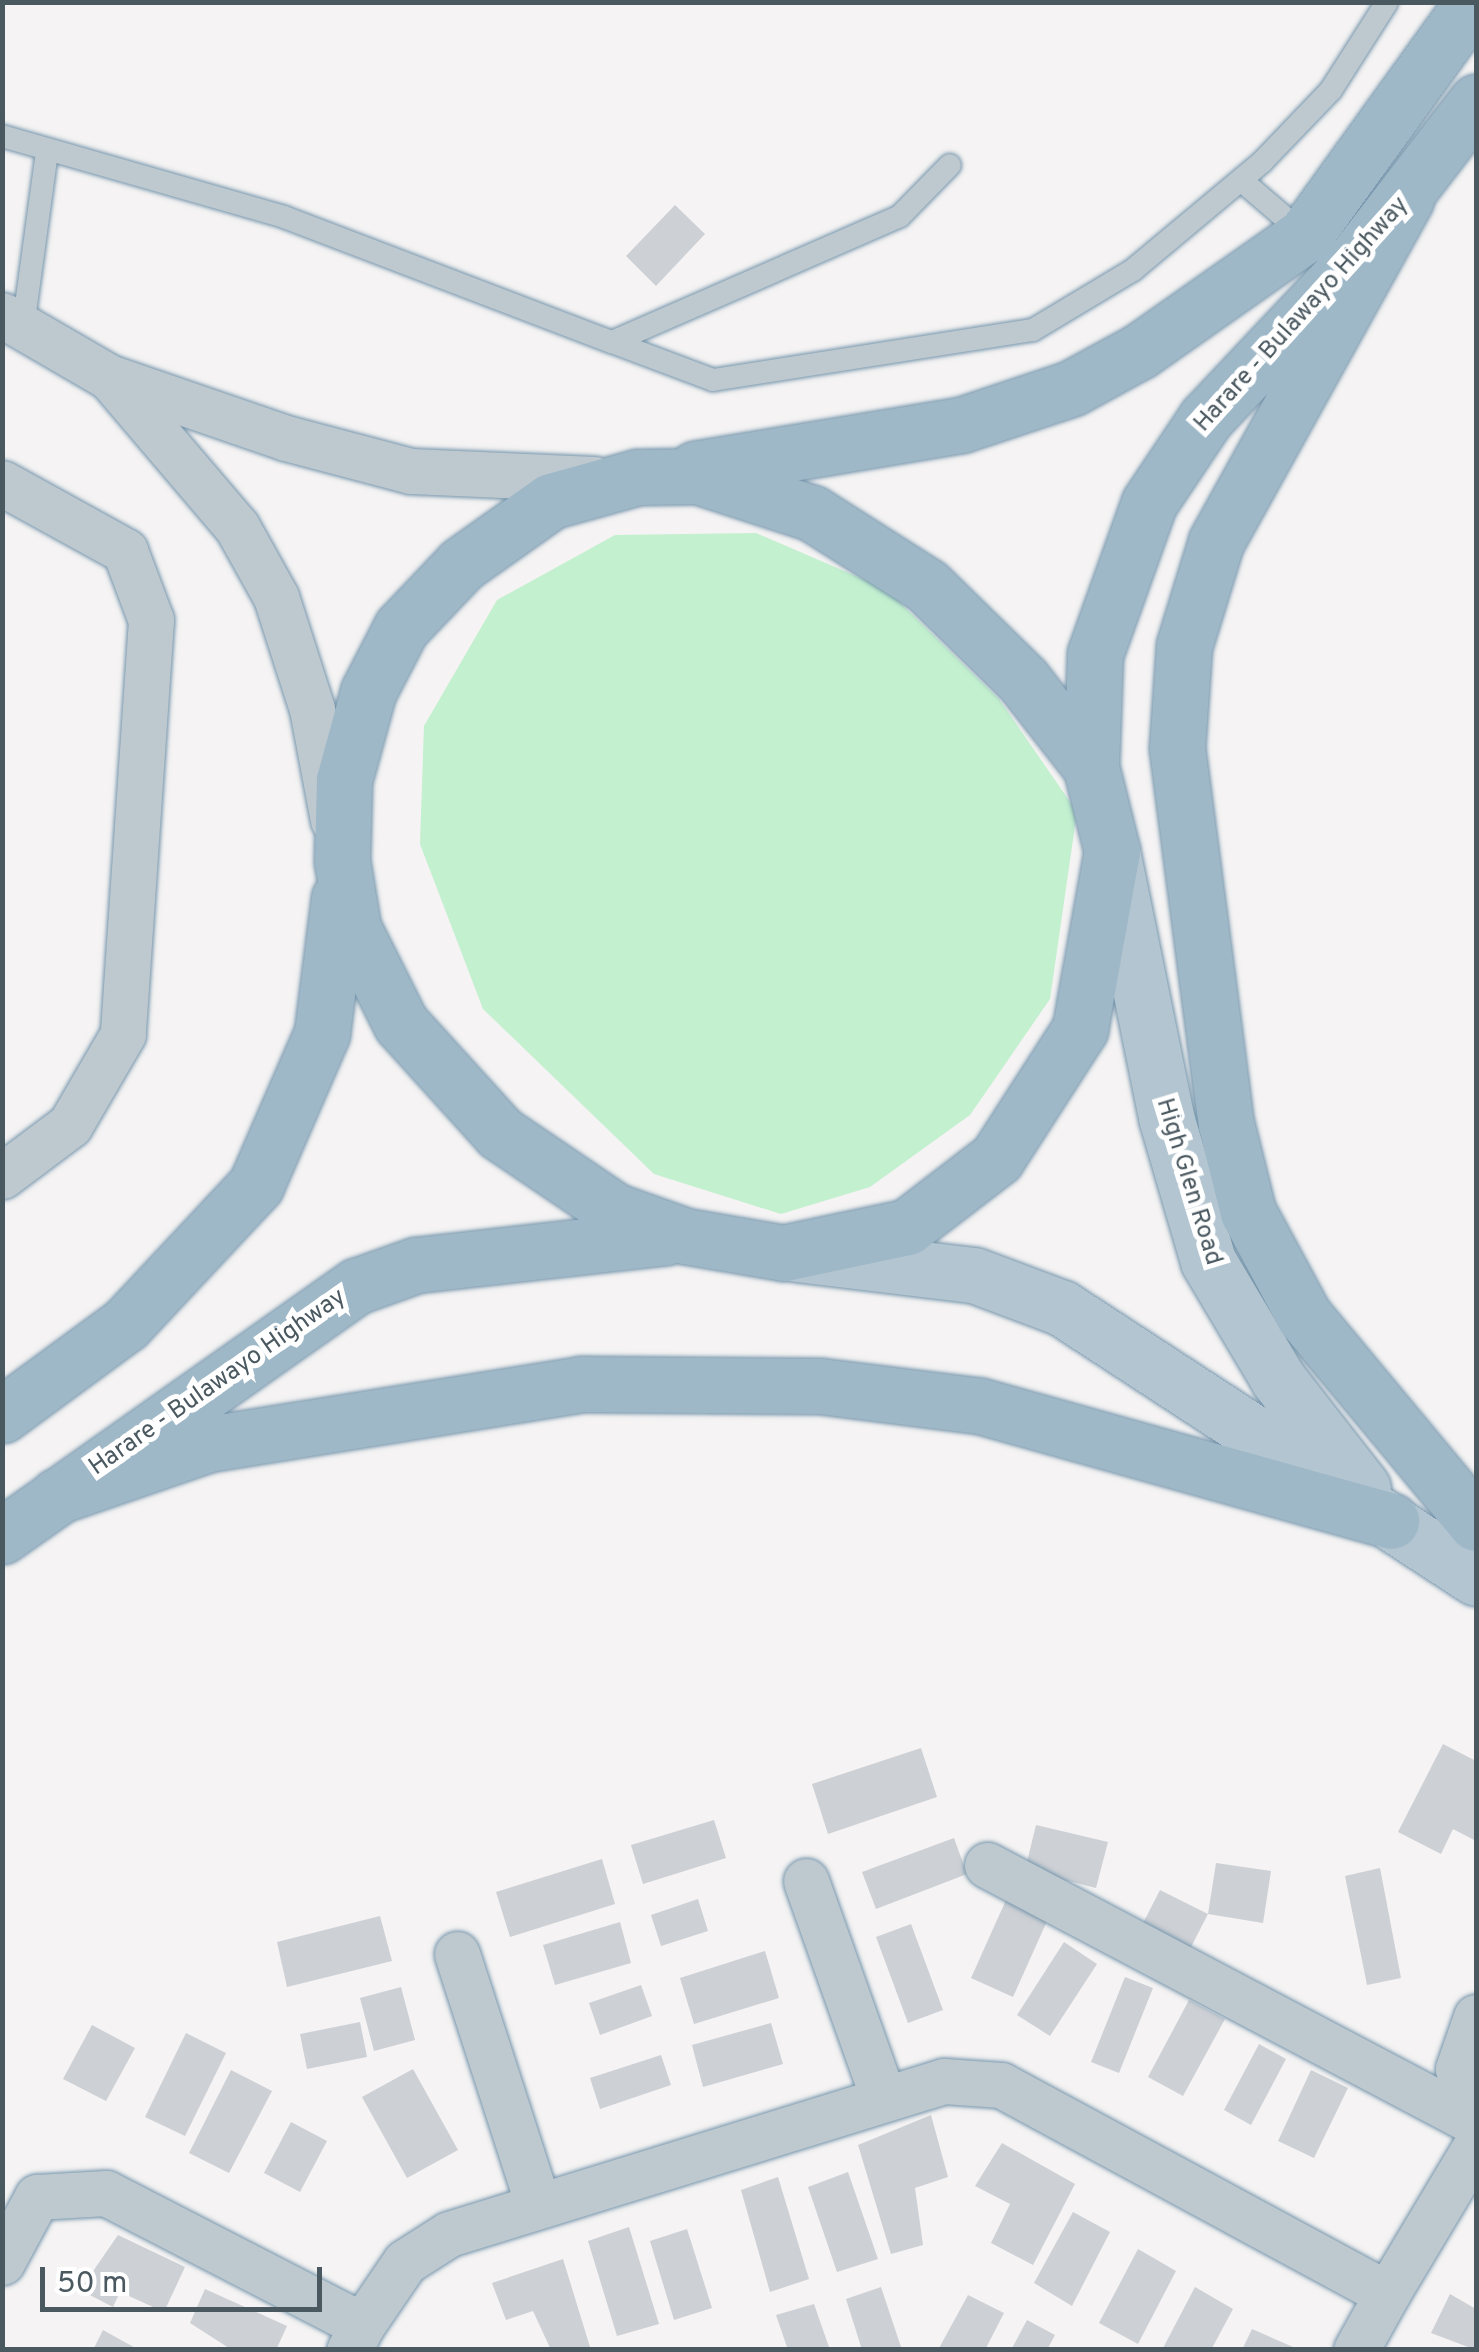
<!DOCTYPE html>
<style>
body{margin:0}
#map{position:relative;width:1479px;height:2352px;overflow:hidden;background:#f5f3f3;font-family:Overpass,sans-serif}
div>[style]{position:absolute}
.green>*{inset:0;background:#c3f0cf}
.building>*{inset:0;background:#cdd0d5}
.roads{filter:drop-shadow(0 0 2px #7696ac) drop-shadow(0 0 2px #7696ac)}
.service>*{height:22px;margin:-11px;padding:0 11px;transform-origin:11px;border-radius:11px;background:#bec8cf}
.minor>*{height:45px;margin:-22.5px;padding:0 22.5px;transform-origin:22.5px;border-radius:22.5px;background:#bec8cf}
.primary>*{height:55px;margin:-27.5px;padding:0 27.5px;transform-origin:27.5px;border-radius:27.5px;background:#b3c5d0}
.trunk>*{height:55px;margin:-27.5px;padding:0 27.5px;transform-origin:27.5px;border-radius:27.5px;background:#9fb8c8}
span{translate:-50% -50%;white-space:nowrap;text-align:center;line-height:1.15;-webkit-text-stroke:10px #fff;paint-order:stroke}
.street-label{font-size:25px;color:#4a5860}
.frame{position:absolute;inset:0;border:5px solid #4a5860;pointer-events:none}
.scale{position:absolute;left:40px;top:2267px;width:282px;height:45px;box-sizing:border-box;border:5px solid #4a5860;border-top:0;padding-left:12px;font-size:30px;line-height:35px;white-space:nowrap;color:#4a5860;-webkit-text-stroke:8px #fff;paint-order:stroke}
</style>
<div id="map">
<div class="green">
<i style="clip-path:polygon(756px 533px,886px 589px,999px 699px,1077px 812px,1050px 999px,970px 1115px,870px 1187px,781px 1214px,654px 1174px,483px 1009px,420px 844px,424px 726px,497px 600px,615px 535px)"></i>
</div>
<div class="building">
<i style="clip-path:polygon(675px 205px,705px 234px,656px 286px,626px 256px)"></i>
<i style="clip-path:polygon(1443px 1744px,1476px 1761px,1476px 1841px,1453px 1829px,1441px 1854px,1398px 1832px)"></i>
<i style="clip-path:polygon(921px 1748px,937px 1797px,828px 1834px,812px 1784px)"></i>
<i style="clip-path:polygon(714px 1820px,726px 1858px,643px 1884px,631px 1845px)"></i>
<i style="clip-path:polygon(1036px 1825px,1108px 1842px,1096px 1888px,1025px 1870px)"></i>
<i style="clip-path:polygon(954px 1838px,967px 1874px,876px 1909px,862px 1872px)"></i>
<i style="clip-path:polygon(602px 1859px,615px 1904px,510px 1937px,496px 1892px)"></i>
<i style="clip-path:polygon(1216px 1863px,1271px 1871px,1263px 1923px,1208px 1914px,1190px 1949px,1142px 1925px,1160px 1890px,1208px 1914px)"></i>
<i style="clip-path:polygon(1380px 1868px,1401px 1978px,1367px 1985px,1345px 1876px)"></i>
<i style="clip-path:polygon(698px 1899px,708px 1931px,661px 1946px,651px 1915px)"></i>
<i style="clip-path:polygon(1006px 1900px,1048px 1919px,1013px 1997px,971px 1978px)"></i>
<i style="clip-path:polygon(380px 1916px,392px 1961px,287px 1987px,277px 1942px)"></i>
<i style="clip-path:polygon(620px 1922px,631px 1963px,555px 1985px,543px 1945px)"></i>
<i style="clip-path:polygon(911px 1924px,943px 2010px,908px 2023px,876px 1937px)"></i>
<i style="clip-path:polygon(1064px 1942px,1097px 1964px,1050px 2036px,1017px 2015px)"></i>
<i style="clip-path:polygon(765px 1951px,779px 1998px,694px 2024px,680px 1978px)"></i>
<i style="clip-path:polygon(1125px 1977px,1153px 1988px,1119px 2073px,1091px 2062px)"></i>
<i style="clip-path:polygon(641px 1985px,652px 2016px,600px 2035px,589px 2003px)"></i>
<i style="clip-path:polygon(401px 1987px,415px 2040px,374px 2051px,360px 1998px)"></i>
<i style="clip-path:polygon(1189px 2000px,1225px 2019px,1183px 2096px,1148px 2077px)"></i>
<i style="clip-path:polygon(360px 2022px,367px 2057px,307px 2069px,300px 2034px)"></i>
<i style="clip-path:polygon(771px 2023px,783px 2064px,703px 2087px,692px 2045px)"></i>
<i style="clip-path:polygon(92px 2025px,135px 2048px,106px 2101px,63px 2079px)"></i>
<i style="clip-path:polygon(186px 2033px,226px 2053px,185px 2136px,145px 2117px)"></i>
<i style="clip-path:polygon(1259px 2044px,1286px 2059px,1251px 2125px,1224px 2110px)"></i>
<i style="clip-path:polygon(661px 2055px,671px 2085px,600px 2109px,590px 2078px)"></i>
<i style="clip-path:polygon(413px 2069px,458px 2150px,407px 2178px,362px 2097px)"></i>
<i style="clip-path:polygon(231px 2070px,272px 2091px,229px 2173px,189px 2153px)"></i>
<i style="clip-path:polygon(1311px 2070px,1348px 2088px,1314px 2158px,1278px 2141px)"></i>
<i style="clip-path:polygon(931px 2115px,948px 2177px,915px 2188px,923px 2245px,891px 2254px,858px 2145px)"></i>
<i style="clip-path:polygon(291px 2122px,327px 2141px,300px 2192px,264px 2173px)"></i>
<i style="clip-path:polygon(1002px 2143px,1075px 2184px,1033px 2265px,991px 2243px,1010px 2204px,975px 2186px)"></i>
<i style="clip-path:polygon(848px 2172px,878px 2259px,837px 2272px,808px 2187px)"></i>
<i style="clip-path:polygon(778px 2177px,809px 2279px,770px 2292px,741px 2190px)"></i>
<i style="clip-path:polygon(1073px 2212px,1110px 2232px,1072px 2306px,1034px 2283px)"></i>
<i style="clip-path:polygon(629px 2227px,659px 2324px,617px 2336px,588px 2241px)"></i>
<i style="clip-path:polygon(687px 2229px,712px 2308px,674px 2320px,650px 2241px)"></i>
<i style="clip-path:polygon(118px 2235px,185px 2267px,164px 2312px,120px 2292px,113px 2307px,80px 2290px)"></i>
<i style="clip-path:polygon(1138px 2249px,1176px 2271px,1138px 2344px,1099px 2323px)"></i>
<i style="clip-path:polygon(563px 2259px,590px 2347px,584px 2350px,551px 2350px,533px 2311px,506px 2320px,492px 2283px)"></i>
<i style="clip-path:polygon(881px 2287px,902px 2350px,862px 2350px,846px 2299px)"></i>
<i style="clip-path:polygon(1195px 2287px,1233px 2309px,1211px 2350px,1162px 2350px)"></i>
<i style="clip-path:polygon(205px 2289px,287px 2326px,276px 2350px,232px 2350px,190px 2323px)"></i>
<i style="clip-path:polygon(1450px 2294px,1476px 2309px,1476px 2350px,1431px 2333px)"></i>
<i style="clip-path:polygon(968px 2295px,1004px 2313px,985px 2350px,938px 2350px)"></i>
<i style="clip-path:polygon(814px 2304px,830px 2350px,788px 2350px,776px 2315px)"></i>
<i style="clip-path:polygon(1027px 2320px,1055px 2335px,1047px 2350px,1011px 2350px)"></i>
<i style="clip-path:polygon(1252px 2329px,1293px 2347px,1242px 2350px)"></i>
<i style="clip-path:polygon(103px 2330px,139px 2350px,93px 2350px)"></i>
</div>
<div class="roads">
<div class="service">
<i style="left:2px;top:136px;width:293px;rotate:16deg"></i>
<i style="left:284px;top:217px;width:351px;rotate:20.9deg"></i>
<i style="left:612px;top:342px;width:314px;rotate:-23.6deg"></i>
<i style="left:900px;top:216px;width:71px;rotate:-45.6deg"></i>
<i style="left:1241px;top:180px;width:84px;rotate:40.7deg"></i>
<i style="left:23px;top:327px;width:178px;rotate:-82.2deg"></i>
<i style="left:612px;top:342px;width:108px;rotate:20.6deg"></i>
<i style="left:713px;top:380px;width:324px;rotate:-8.9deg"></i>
<i style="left:1033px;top:330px;width:117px;rotate:-31deg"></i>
<i style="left:1133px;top:270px;width:168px;rotate:-39.9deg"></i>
<i style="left:1262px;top:162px;width:100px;rotate:-46.2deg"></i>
<i style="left:1331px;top:90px;width:104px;rotate:-57.5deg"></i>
</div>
<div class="minor">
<i style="left:2px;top:315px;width:124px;rotate:30.1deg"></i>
<i style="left:109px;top:377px;width:187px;rotate:19deg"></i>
<i style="left:286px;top:438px;width:129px;rotate:14.8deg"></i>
<i style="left:411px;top:471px;width:183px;rotate:2.5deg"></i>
<i style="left:110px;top:378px;width:196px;rotate:49.6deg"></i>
<i style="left:237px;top:527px;width:80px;rotate:60.9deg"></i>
<i style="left:276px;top:597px;width:118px;rotate:72.2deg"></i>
<i style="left:312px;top:709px;width:113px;rotate:79.3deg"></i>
<i style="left:2px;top:483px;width:141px;rotate:28.9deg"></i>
<i style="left:125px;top:551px;width:74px;rotate:69.4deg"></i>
<i style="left:151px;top:620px;width:415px;rotate:93.9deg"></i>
<i style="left:123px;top:1034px;width:105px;rotate:120.2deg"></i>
<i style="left:70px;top:1125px;width:85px;rotate:143.1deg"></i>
<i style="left:987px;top:1865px;width:553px;rotate:27.82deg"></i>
<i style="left:806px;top:1881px;width:226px;rotate:70.4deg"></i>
<i style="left:457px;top:1954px;width:264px;rotate:72.1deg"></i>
<i style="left:1476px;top:2017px;width:55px;rotate:109.1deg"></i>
<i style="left:1458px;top:2069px;width:37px;rotate:61deg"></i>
<i style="left:2px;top:2262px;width:74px;rotate:-61.7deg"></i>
<i style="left:37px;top:2197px;width:69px;rotate:-3.3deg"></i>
<i style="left:106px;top:2193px;width:288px;rotate:27.3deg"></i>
<i style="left:362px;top:2325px;width:28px;rotate:117deg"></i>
<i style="left:362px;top:2325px;width:76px;rotate:-55.7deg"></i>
<i style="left:405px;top:2262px;width:52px;rotate:-32.5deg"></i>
<i style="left:449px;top:2234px;width:518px;rotate:-17.18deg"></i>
<i style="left:944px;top:2081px;width:57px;rotate:4deg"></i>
<i style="left:1001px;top:2085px;width:439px;rotate:28.4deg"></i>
<i style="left:1387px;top:2294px;width:174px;rotate:-59.1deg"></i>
<i style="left:1356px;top:2350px;width:64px;rotate:-61deg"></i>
</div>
<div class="primary">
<i style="left:1112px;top:851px;width:271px;rotate:78.5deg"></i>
<i style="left:1166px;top:1117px;width:150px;rotate:73.7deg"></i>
<i style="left:1208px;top:1261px;width:137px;rotate:59.3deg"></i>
<i style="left:1278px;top:1379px;width:138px;rotate:52.1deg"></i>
<i style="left:797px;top:1254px;width:178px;rotate:6.8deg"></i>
<i style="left:974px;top:1275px;width:94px;rotate:20.6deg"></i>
<i style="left:1062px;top:1308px;width:494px;rotate:33.1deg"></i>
</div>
<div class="trunk">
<i style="left:1406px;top:199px;width:392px;rotate:119deg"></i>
<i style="left:1216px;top:542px;width:109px;rotate:107.1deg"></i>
<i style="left:1184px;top:646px;width:102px;rotate:93.9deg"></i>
<i style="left:1177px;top:748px;width:379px;rotate:82.6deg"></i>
<i style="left:1226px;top:1124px;width:91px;rotate:76deg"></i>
<i style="left:1248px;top:1212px;width:118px;rotate:61.7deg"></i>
<i style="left:1304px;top:1316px;width:269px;rotate:50.3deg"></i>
<i style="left:695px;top:469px;width:270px;rotate:-9.4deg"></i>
<i style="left:961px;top:425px;width:117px;rotate:-18.4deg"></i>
<i style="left:1072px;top:388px;width:77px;rotate:-28.6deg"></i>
<i style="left:1140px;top:351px;width:202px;rotate:-35.1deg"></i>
<i style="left:1305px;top:235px;width:287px;rotate:-54.2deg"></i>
<i style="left:698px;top:476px;width:120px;rotate:18deg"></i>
<i style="left:812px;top:513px;width:136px;rotate:32.4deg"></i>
<i style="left:927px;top:586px;width:134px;rotate:44.4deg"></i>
<i style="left:1023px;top:680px;width:110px;rotate:52deg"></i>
<i style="left:1091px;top:767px;width:87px;rotate:76deg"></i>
<i style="left:1112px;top:851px;width:181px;rotate:100.2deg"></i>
<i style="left:1080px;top:1029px;width:153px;rotate:122.8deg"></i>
<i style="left:997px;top:1158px;width:113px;rotate:142.5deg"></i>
<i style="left:907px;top:1227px;width:126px;rotate:168.1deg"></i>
<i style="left:784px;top:1253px;width:100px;rotate:-170.3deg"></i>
<i style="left:685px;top:1236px;width:74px;rotate:-160.3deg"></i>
<i style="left:615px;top:1211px;width:139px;rotate:-145.9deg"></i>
<i style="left:500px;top:1133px;width:147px;rotate:-132.2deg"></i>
<i style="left:401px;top:1024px;width:107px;rotate:-116.6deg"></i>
<i style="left:353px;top:928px;width:68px;rotate:-99.3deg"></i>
<i style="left:342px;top:861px;width:81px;rotate:-88.6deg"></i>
<i style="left:344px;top:780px;width:91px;rotate:-74.7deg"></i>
<i style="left:368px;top:692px;width:72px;rotate:-62.7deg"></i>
<i style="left:401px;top:628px;width:88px;rotate:-46.4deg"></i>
<i style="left:462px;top:564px;width:109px;rotate:-35.3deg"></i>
<i style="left:551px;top:501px;width:90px;rotate:-15.4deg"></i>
<i style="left:638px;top:477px;width:60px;rotate:-1deg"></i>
<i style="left:1091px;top:767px;width:113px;rotate:-88deg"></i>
<i style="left:1095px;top:654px;width:160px;rotate:-70.3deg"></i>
<i style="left:1149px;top:503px;width:102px;rotate:-56.2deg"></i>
<i style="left:1206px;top:418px;width:214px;rotate:-46.7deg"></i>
<i style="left:1353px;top:262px;width:202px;rotate:-52.4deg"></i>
<i style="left:2px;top:1415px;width:154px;rotate:-36.3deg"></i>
<i style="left:126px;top:1324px;width:190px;rotate:-46.9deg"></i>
<i style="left:256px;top:1185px;width:166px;rotate:-66.5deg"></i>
<i style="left:322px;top:1033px;width:136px;rotate:-82.8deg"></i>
<i style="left:57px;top:1496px;width:160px;rotate:-19deg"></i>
<i style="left:208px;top:1444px;width:378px;rotate:-9.1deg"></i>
<i style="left:581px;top:1384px;width:239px;rotate:0.5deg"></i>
<i style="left:820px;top:1386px;width:161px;rotate:7.1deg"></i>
<i style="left:980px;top:1406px;width:427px;rotate:15.6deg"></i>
<i style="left:2px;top:1536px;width:434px;rotate:-35.2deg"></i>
<i style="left:357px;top:1286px;width:63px;rotate:-19.6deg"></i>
<i style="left:416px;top:1265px;width:253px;rotate:-6.4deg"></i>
</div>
</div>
<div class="street-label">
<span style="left:1302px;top:315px;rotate:-48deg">Harare - Bulawayo Highway</span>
<span style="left:1188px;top:1182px;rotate:73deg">High Glen Road</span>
<span style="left:218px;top:1383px;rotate:-35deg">Harare - Bulawayo Highway</span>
</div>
<div class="frame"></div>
<div class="scale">50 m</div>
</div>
